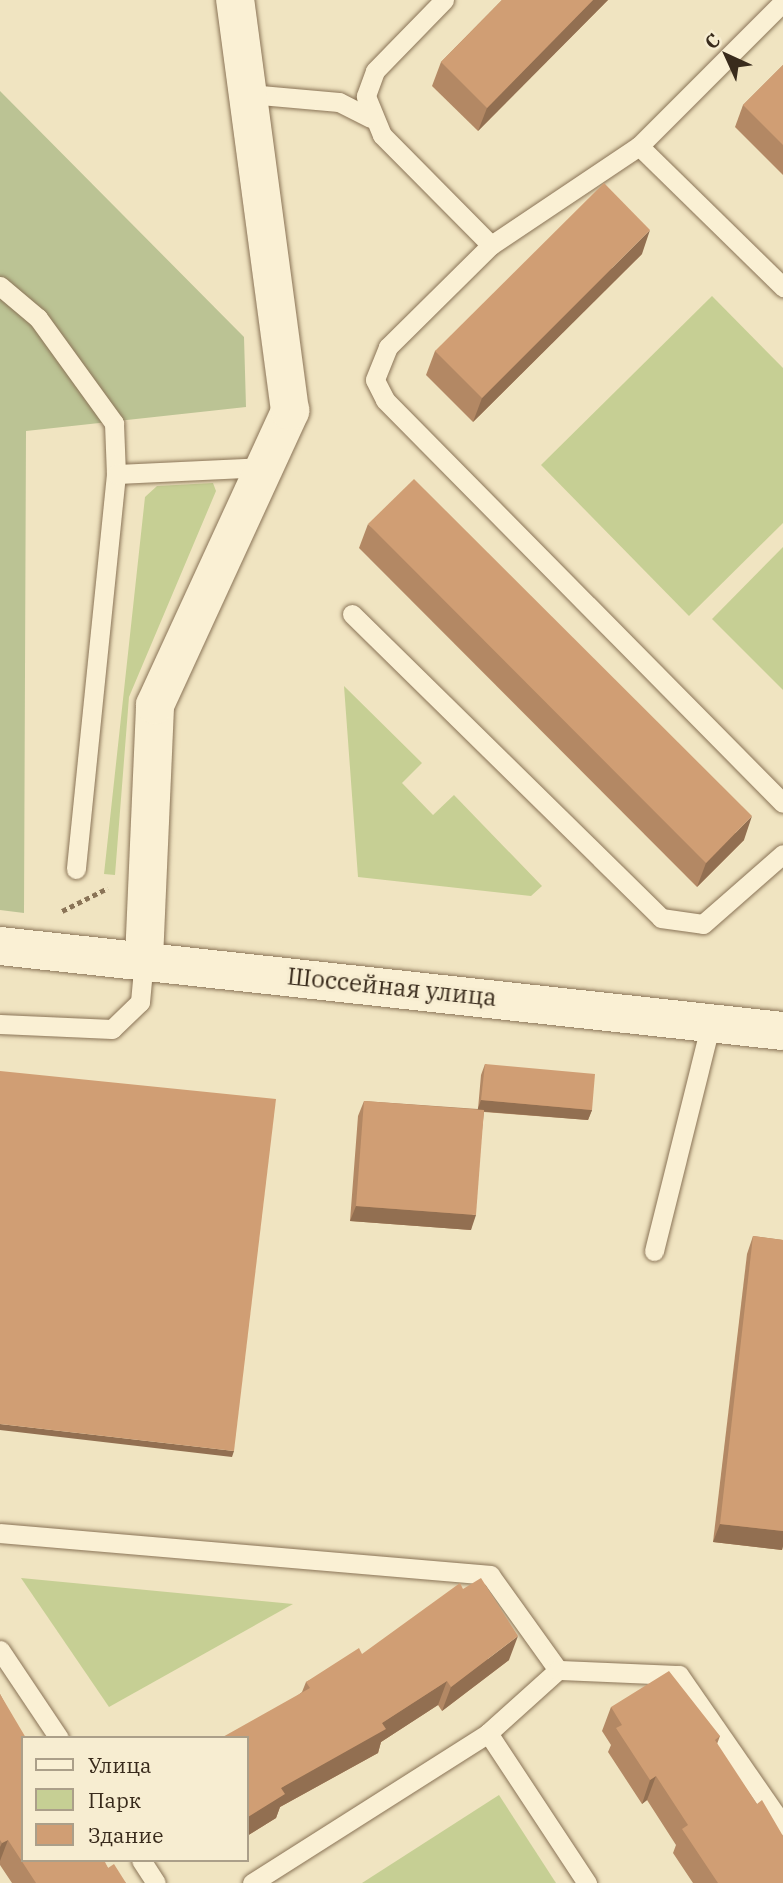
<!DOCTYPE html>
<meta charset="utf-8">
<style>
body{margin:0}
#map{position:relative;width:783px;height:1883px;overflow:hidden;background:#f0e4c1;font-family:"IBM Plex Serif",serif}
div>[style]{position:absolute}
.green>*{inset:0;background:#c6cf94}
.cemetery>*{inset:0;background:#bbc394}
.path>*{height:4.5px;margin-top:-2.25px;transform-origin:0;background:repeating-linear-gradient(90deg,#8a7457 0 5px,transparent 0 8.5px)}
.roads{filter:drop-shadow(0 0 2px #8a7457) drop-shadow(0 0 2px #8a7457)}
.lane>*{height:19px;margin:-9.5px;padding:0 9.5px;transform-origin:9.5px;border-radius:9.5px;background:#faf0d4}
.street>*{height:38px;margin:-19px;padding:0 19px;transform-origin:19px;border-radius:19px;background:#faf0d4}
.secondary>*{height:38px;margin:-19px;padding:0 19px;transform-origin:19px;border-radius:19px;background:#faf0d4}
.wall>*{inset:0;background:#b38864}
.shaded-wall>*{inset:0;background:#926f51}
.building>*{inset:0;background:#d09e74}
span{translate:-50% -50%;white-space:nowrap;text-align:center;line-height:1.15;-webkit-text-stroke:6px #f7edd1;paint-order:stroke}
.street-label{font-size:24px;color:#392b1c}
.legend{position:absolute;left:21px;top:1736px;width:228px;height:126px;box-sizing:border-box;background:#f7edd1;border:2px solid #ab9f89;margin:0;padding:9px 12px;list-style:none;font-size:21px;color:#392b1c}
.legend li{display:flex;align-items:center;gap:14px;height:35px}
.legend b{width:35px;border:2px solid #ab9f89}
.north{position:absolute;left:692px;top:21px;width:70px;height:70px;-webkit-text-stroke:5px #f7edd1;paint-order:stroke;rotate:315deg;font-size:19px;font-weight:700;line-height:28px;text-align:center;color:#392b1c}
.north::after{content:'';display:block;margin:auto;width:24px;height:32px;background:#392b1c;clip-path:polygon(50% 0,100% 100%,50% 72%,0 100%)}
</style>
<div id="map">
<div class="green">
<i style="clip-path:polygon(712px 296px,783px 368px,783px 523px,689px 616px,541px 465px)"></i>
<i style="clip-path:polygon(213px 483px,216px 491px,129px 697px,115px 875px,104px 874px,145px 497px,157px 486px)"></i>
<i style="clip-path:polygon(783px 547px,783px 690px,712px 619px)"></i>
<i style="clip-path:polygon(344px 686px,422px 763px,402px 783px,433px 815px,454px 795px,542px 886px,531px 896px,358px 877px)"></i>
<i style="clip-path:polygon(21px 1578px,293px 1604px,109px 1707px)"></i>
<i style="clip-path:polygon(499px 1795px,556px 1883px,362px 1883px)"></i>
</div>
<div class="cemetery">
<i style="clip-path:polygon(0 91px,244px 337px,246px 407px,26px 431px,24px 913px,0 910px)"></i>
</div>
<div class="path">
<i style="left:62px;top:911px;width:51px;rotate:-26.6deg"></i>
</div>
<div class="roads">
<div class="lane">
<i style="left:444px;top:0;width:99px;rotate:134.2deg"></i>
<i style="left:375px;top:71px;width:27px;rotate:110deg"></i>
<i style="left:366px;top:96px;width:42px;rotate:67.7deg"></i>
<i style="left:382px;top:135px;width:155px;rotate:45.3deg"></i>
<i style="left:783px;top:2px;width:204px;rotate:135deg"></i>
<i style="left:639px;top:146px;width:178px;rotate:146.2deg"></i>
<i style="left:491px;top:245px;width:145px;rotate:135.3deg"></i>
<i style="left:388px;top:347px;width:35px;rotate:112deg"></i>
<i style="left:375px;top:380px;width:22px;rotate:63deg"></i>
<i style="left:385px;top:400px;width:566px;rotate:45.36deg"></i>
<i style="left:249px;top:94px;width:90px;rotate:5.1deg"></i>
<i style="left:339px;top:102px;width:35px;rotate:27deg"></i>
<i style="left:639px;top:146px;width:202px;rotate:44.4deg"></i>
<i style="left:0;top:286px;width:50px;rotate:40.1deg"></i>
<i style="left:38px;top:318px;width:130px;rotate:54.1deg"></i>
<i style="left:114px;top:423px;width:51px;rotate:87.8deg"></i>
<i style="left:116px;top:474px;width:397px;rotate:95.8deg"></i>
<i style="left:116px;top:474px;width:151px;rotate:-2.7deg"></i>
<i style="left:352px;top:614px;width:433px;rotate:44.5deg"></i>
<i style="left:661px;top:918px;width:42px;rotate:8.1deg"></i>
<i style="left:703px;top:924px;width:106px;rotate:-41.2deg"></i>
<i style="left:0;top:1024px;width:112px;rotate:2.6deg"></i>
<i style="left:112px;top:1029px;width:39px;rotate:-44deg"></i>
<i style="left:140px;top:1002px;width:43px;rotate:-84.7deg"></i>
<i style="left:654px;top:1251px;width:235px;rotate:-76deg"></i>
<i style="left:0;top:1533px;width:492px;rotate:4.9deg"></i>
<i style="left:490px;top:1575px;width:117px;rotate:54.4deg"></i>
<i style="left:558px;top:1670px;width:94px;rotate:138deg"></i>
<i style="left:0;top:1650px;width:106px;rotate:56.2deg"></i>
<i style="left:558px;top:1670px;width:121px;rotate:2.4deg"></i>
<i style="left:679px;top:1675px;width:183px;rotate:55.3deg"></i>
<i style="left:141px;top:1860px;width:27px;rotate:57deg"></i>
<i style="left:252px;top:1883px;width:280px;rotate:-32.4deg"></i>
<i style="left:488px;top:1733px;width:180px;rotate:56.6deg"></i>
</div>
<div class="street">
<i style="left:144px;top:959px;width:254px;rotate:-87.5deg"></i>
<i style="left:155px;top:705px;width:324px;rotate:-65.3deg"></i>
<i style="left:290px;top:411px;width:415px;rotate:-97.6deg"></i>
</div>
<div class="secondary">
<i style="left:0;top:946px;width:788px;rotate:6.2deg"></i>
</div>
</div>
<div class="wall">
<i style="clip-path:polygon(502px 0,608px 0,478px 131px,432px 86px,441px 62px)"></i>
<i style="clip-path:polygon(783px 65px,783px 175px,735px 127px,743px 105px)"></i>
<i style="clip-path:polygon(642px 254px,473px 422px,426px 375px,435px 351px)"></i>
<i style="clip-path:polygon(368px 524px,744px 840px,697px 887px,359px 548px)"></i>
<i style="clip-path:polygon(485px 1064px,592px 1110px,588px 1120px,484px 1112px,471px 1230px,350px 1221px,358px 1116px,364px 1101px,478px 1109px,481px 1075px)"></i>
<i style="clip-path:polygon(753px 1236px,783px 1240px,783px 1546px,782px 1550px,713px 1542px,747px 1254px)"></i>
<i style="clip-path:polygon(362px 1654px,509px 1660px,442px 1711px,438px 1705px,381px 1742px,378px 1753px,280px 1807px,276px 1818px,247px 1836px,247px 1738px,302px 1692px,306px 1682px)"></i>
<i style="clip-path:polygon(0 1694px,23px 1738px,108px 1868px,126px 1883px,12px 1883px,0 1865px)"></i>
<i style="clip-path:polygon(611px 1707px,720px 1736px,717px 1744px,783px 1883px,693px 1883px,673px 1853px,676px 1845px,647px 1800px,642px 1804px,608px 1752px,611px 1745px,602px 1731px)"></i>
</div>
<div class="shaded-wall">
<i style="clip-path:polygon(593px 0,608px 0,478px 131px,487px 108px)"></i>
<i style="clip-path:polygon(650px 230px,642px 254px,473px 422px,482px 398px)"></i>
<i style="clip-path:polygon(752px 816px,744px 840px,697px 887px,706px 863px)"></i>
<i style="clip-path:polygon(481px 1100px,592px 1110px,588px 1120px,477px 1111px)"></i>
<i style="clip-path:polygon(356px 1206px,476px 1215px,471px 1230px,350px 1221px)"></i>
<i style="clip-path:polygon(0 1424px,234px 1451px,232px 1457px,0 1430px)"></i>
<i style="clip-path:polygon(720px 1524px,783px 1531px,783px 1546px,782px 1550px,713px 1542px)"></i>
<i style="clip-path:polygon(518px 1636px,509px 1660px,442px 1711px,451px 1687px)"></i>
<i style="clip-path:polygon(447px 1681px,438px 1705px,381px 1742px,378px 1753px,280px 1807px,276px 1818px,247px 1836px,247px 1821px,248px 1817px,281px 1788px)"></i>
<i style="clip-path:polygon(656px 1776px,647px 1800px,642px 1804px,650px 1780px)"></i>
<i style="clip-path:polygon(8px 1840px,0 1861px,0 1847px,2px 1843px)"></i>
</div>
<div class="building">
<i style="clip-path:polygon(502px 0,593px 0,487px 108px,441px 62px)"></i>
<i style="clip-path:polygon(783px 65px,783px 145px,743px 105px)"></i>
<i style="clip-path:polygon(604px 183px,650px 230px,482px 398px,435px 351px)"></i>
<i style="clip-path:polygon(414px 479px,752px 816px,706px 863px,368px 524px)"></i>
<i style="clip-path:polygon(485px 1064px,595px 1074px,592px 1110px,481px 1100px)"></i>
<i style="clip-path:polygon(0 1071px,276px 1099px,234px 1451px,0 1424px)"></i>
<i style="clip-path:polygon(364px 1101px,484px 1110px,476px 1215px,356px 1206px)"></i>
<i style="clip-path:polygon(753px 1236px,783px 1240px,783px 1531px,720px 1524px)"></i>
<i style="clip-path:polygon(481px 1578px,518px 1636px,451px 1687px,447px 1681px,382px 1723px,386px 1729px,281px 1788px,285px 1794px,248px 1817px,247px 1815px,247px 1738px,221px 1738px,310px 1688px,306px 1682px,359px 1648px,362px 1654px,460px 1583px,463px 1589px)"></i>
<i style="clip-path:polygon(669px 1671px,720px 1736px,715px 1740px,757px 1804px,762px 1800px,783px 1836px,783px 1883px,718px 1883px,682px 1829px,688px 1825px,656px 1776px,650px 1780px,616px 1728px,622px 1725px,611px 1707px)"></i>
<i style="clip-path:polygon(0 1694px,26px 1738px,23px 1738px,23px 1860px,104px 1860px,108px 1868px,114px 1864px,126px 1883px,36px 1883px,8px 1840px,2px 1843px,0 1840px)"></i>
</div>
<div class="street-label">
<span style="left:392px;top:987px;rotate:6deg">Шоссейная улица</span>
</div>
<ul class="legend">
<li><b style="height:9px;background:#faf0d4"></b>Улица</li>
<li><b style="height:19px;background:#c6cf94"></b>Парк</li>
<li><b style="height:19px;background:#d09e74"></b>Здание</li>
</ul>
<div class="north">С</div>
</div>
